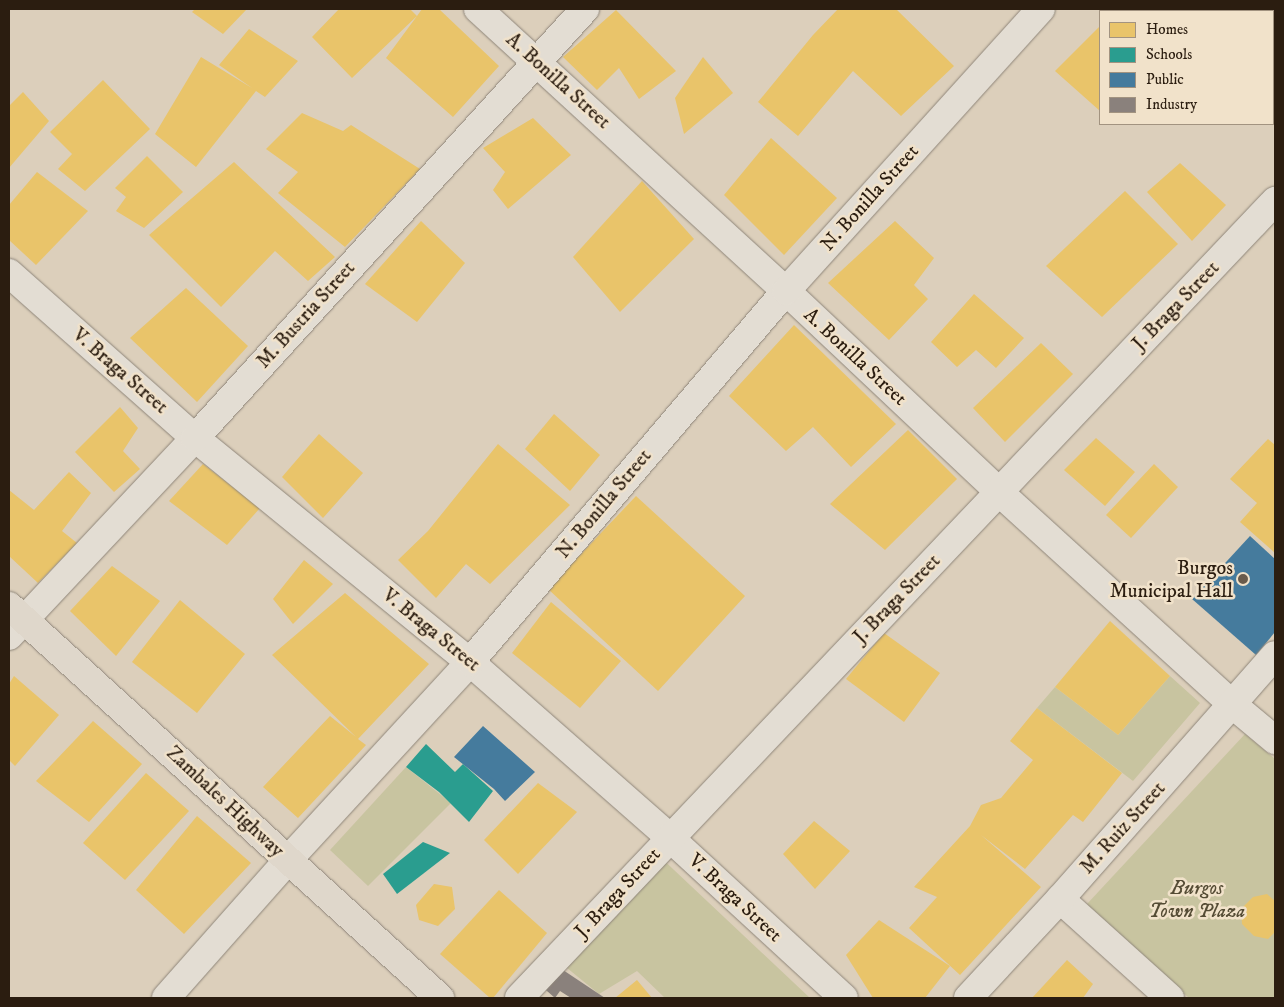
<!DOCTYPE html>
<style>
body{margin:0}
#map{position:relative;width:1284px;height:1007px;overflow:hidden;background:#dccfbb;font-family:"IM FELL DW Pica",serif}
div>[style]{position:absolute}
.green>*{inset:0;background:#c8c4a0}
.homes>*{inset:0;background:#e9c46a}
.schools>*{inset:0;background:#2a9d8f}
.public>*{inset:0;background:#457b9d}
.industry>*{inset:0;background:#8a817c}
.roads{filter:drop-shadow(0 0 1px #8e8579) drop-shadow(0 0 1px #8e8579)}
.street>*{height:28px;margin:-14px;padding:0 14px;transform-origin:14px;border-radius:14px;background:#e3ddd3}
.primary>*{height:28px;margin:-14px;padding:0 14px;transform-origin:14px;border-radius:14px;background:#dfd7cb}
.dots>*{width:14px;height:14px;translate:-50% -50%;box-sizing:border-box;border:2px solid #f1e2ca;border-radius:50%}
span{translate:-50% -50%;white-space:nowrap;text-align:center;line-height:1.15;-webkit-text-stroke:5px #f1e2ca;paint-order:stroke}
.street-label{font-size:20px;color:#2b1d10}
.poi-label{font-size:20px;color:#2b1d10}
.right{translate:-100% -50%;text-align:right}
.park-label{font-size:20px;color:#554c35;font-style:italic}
.frame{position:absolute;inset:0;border:10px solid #2b1d10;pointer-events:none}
.legend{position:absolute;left:1099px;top:10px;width:175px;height:115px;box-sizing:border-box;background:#f1e2ca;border:1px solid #a29380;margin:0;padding:6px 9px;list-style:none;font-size:15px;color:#2b1d10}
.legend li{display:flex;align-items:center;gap:10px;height:25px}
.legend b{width:25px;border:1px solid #a29380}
</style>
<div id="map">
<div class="green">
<i style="clip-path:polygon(1170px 676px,1200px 703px,1133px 781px,1037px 708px,1055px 687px,1118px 735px)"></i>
<i style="clip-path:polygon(1245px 734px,1275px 759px,1275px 998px,1189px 998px,1087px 904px)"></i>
<i style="clip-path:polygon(406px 767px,451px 803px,368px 886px,330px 850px)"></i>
<i style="clip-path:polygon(656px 853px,810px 998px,665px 998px,637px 971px,599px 994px,556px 959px)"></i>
</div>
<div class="homes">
<i style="clip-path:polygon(195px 9px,247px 9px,223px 34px,192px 12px)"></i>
<i style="clip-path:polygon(339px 9px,410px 9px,417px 16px,422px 9px,439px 9px,499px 66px,453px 117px,386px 58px,417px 16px,352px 78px,312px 37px)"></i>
<i style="clip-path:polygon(838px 9px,896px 9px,954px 66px,901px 116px,853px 71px,798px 136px,758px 102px,813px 35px)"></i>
<i style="clip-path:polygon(616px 10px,676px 71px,639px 99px,619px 68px,597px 90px,563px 57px)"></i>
<i style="clip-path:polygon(1100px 26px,1100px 111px,1055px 71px)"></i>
<i style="clip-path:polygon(249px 29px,298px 61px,265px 97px,256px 91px,196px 167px,155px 134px,201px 57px,252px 88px,219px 65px)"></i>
<i style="clip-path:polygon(703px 57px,733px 93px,684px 134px,675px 98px)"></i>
<i style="clip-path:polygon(103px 80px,150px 129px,85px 191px,58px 169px,72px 154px,50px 132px)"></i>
<i style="clip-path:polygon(23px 92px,49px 121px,9px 168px,9px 106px)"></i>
<i style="clip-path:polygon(302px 113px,343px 131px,351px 125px,420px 169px,345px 247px,278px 193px,298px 172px,266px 149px)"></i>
<i style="clip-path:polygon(533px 118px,571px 155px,508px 209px,493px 190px,505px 172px,483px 148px)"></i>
<i style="clip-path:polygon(771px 138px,837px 198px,784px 255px,724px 195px)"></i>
<i style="clip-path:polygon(147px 156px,183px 192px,144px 228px,116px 211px,126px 197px,115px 188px)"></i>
<i style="clip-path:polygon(234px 162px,335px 257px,308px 281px,275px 251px,221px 307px,149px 235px)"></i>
<i style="clip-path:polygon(1180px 163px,1226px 205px,1192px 241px,1147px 192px)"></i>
<i style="clip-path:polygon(37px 172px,88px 211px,36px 265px,9px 240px,9px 205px)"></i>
<i style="clip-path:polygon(642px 181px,694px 239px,620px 312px,573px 257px)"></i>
<i style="clip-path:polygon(1125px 191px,1178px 244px,1102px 317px,1046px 266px)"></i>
<i style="clip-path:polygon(421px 221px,465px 263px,417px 322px,365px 284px)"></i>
<i style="clip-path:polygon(895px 221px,934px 258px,914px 285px,928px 299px,889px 340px,828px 283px)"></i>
<i style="clip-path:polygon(186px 288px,248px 346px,197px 402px,130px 338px)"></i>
<i style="clip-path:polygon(974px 294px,1024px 338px,996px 368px,976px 350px,957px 367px,931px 342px)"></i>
<i style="clip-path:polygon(794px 325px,896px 424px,851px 467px,813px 427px,786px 451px,729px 396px)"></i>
<i style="clip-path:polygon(1041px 343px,1073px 374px,1005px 442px,973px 408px)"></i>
<i style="clip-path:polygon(120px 407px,138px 428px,123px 451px,140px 469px,114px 492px,75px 452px)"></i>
<i style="clip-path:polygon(554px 414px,600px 455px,570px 491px,525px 449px)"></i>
<i style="clip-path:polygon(908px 430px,957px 479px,885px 550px,830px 504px)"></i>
<i style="clip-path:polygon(319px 434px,363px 473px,323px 518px,282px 477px)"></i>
<i style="clip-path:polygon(1096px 438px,1135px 472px,1105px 506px,1064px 470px)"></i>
<i style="clip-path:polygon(1268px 439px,1275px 445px,1275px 553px,1240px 522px,1257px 503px,1230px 479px)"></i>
<i style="clip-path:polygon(498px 444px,570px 505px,490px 584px,466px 564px,436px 598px,398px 560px,428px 531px)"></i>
<i style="clip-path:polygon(203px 464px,260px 508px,227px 545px,169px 501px)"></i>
<i style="clip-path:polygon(1154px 464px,1178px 487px,1131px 538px,1106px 515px)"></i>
<i style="clip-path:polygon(69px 472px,91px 493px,62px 531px,77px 543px,38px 583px,9px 556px,9px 490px,34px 510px)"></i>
<i style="clip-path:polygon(636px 496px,745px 596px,658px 691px,548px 589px)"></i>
<i style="clip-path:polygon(304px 560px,333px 584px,293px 624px,273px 599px)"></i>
<i style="clip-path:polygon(112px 566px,160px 601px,116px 656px,70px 611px)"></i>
<i style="clip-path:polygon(345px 593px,429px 664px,358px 739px,366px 745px,298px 818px,263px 787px,330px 716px,356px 737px,272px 655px)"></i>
<i style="clip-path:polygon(180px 600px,245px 654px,197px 713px,132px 662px)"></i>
<i style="clip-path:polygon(551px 602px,621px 661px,580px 708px,512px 653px)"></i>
<i style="clip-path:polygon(1110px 621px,1170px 676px,1118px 735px,1055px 687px)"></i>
<i style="clip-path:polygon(884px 633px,940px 673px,904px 722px,846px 679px)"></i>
<i style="clip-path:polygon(14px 676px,59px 715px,15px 766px,9px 760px,9px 684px)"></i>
<i style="clip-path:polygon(1037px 708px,1122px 773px,1083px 822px,1073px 815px,1025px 869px,981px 835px,1041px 887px,960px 975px,909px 928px,937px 897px,914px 887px,970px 826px,981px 805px,1001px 798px,1033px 760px,1010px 741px)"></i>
<i style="clip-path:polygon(93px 721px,142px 764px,89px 822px,36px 781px)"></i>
<i style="clip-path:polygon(146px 773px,189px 811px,125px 880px,83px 843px)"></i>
<i style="clip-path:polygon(538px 783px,577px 812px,518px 874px,484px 840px)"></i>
<i style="clip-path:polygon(197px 816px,251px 863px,184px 934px,136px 890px)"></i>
<i style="clip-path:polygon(814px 821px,850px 851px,815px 889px,783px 854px)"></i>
<i style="clip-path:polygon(434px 884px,452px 887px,455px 909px,438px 926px,419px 920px,416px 905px)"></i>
<i style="clip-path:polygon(499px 890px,547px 933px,493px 998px,490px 998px,440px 954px)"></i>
<i style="clip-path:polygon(1267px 894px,1275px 901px,1275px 932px,1268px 939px,1254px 936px,1242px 924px,1241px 909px,1253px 897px)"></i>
<i style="clip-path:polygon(879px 920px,950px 966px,925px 998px,873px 998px,846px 955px)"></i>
<i style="clip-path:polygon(1067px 960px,1093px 984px,1083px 998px,1032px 998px)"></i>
<i style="clip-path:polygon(637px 980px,652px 998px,615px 998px)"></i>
</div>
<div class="schools">
<i style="clip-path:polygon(426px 744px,455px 772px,463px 764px,493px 791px,469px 822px,439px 792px,406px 767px)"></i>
<i style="clip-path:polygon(423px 842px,450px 853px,397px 894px,383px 874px)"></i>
</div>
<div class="public">
<i style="clip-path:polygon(1250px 536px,1275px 559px,1275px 632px,1256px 655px,1192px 599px)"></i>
<i style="clip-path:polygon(483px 726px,535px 772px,505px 801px,494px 789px,454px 757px)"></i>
</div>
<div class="industry">
<i style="clip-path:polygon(557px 966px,605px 998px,571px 998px,560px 991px,555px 998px,539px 984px)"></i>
</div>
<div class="roads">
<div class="street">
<i style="left:478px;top:9px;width:418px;rotate:42.5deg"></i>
<i style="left:786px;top:291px;width:293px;rotate:43.3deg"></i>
<i style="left:999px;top:492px;width:316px;rotate:42.3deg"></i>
<i style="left:1233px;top:705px;width:55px;rotate:39.8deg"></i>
<i style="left:9px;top:273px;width:249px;rotate:41.6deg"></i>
<i style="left:195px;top:438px;width:355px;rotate:39.2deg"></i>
<i style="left:470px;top:662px;width:266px;rotate:41.3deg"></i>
<i style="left:670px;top:838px;width:236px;rotate:42.6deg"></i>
<i style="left:9px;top:636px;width:272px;rotate:-46.8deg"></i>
<i style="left:195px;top:438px;width:580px;rotate:-47.73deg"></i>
<i style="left:1060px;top:899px;width:148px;rotate:42deg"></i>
<i style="left:166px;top:998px;width:184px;rotate:-48.5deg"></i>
<i style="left:288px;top:860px;width:269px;rotate:-47.4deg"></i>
<i style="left:470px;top:662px;width:487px;rotate:-49.6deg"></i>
<i style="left:786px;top:291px;width:380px;rotate:-47.9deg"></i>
<i style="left:519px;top:998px;width:1099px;rotate:-46.51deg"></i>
<i style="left:968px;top:998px;width:135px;rotate:-47.1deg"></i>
<i style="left:1060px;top:899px;width:325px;rotate:-48.6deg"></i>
</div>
<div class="primary">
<i style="left:9px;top:606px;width:583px;rotate:42.29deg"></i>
</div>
</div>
<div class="dots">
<i style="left:1243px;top:579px;background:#695b4c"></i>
</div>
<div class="street-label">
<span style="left:558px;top:81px;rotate:42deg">A. Bonilla Street</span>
<span style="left:870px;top:198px;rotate:-48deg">N. Bonilla Street</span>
<span style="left:1176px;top:306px;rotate:-46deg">J. Braga Street</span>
<span style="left:306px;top:315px;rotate:-48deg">M. Bustria Street</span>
<span style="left:855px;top:357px;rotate:43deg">A. Bonilla Street</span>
<span style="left:120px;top:371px;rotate:41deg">V. Braga Street</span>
<span style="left:604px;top:504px;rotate:-50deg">N. Bonilla Street</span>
<span style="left:897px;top:599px;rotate:-46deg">J. Braga Street</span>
<span style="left:431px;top:630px;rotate:39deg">V. Braga Street</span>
<span style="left:225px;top:802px;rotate:43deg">Zambales Highway</span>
<span style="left:1123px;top:828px;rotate:-48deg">M. Ruiz Street</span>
<span style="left:618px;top:893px;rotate:-47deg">J. Braga Street</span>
<span style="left:735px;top:898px;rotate:43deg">V. Braga Street</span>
</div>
<div class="poi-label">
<span class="right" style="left:1233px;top:580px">Burgos<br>Municipal Hall</span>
</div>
<div class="park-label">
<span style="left:1197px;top:900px">Burgos<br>Town Plaza</span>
</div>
<div class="frame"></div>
<ul class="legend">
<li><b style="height:14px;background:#e9c46a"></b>Homes</li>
<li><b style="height:14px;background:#2a9d8f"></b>Schools</li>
<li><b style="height:14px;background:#457b9d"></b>Public</li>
<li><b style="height:14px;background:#8a817c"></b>Industry</li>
</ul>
</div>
